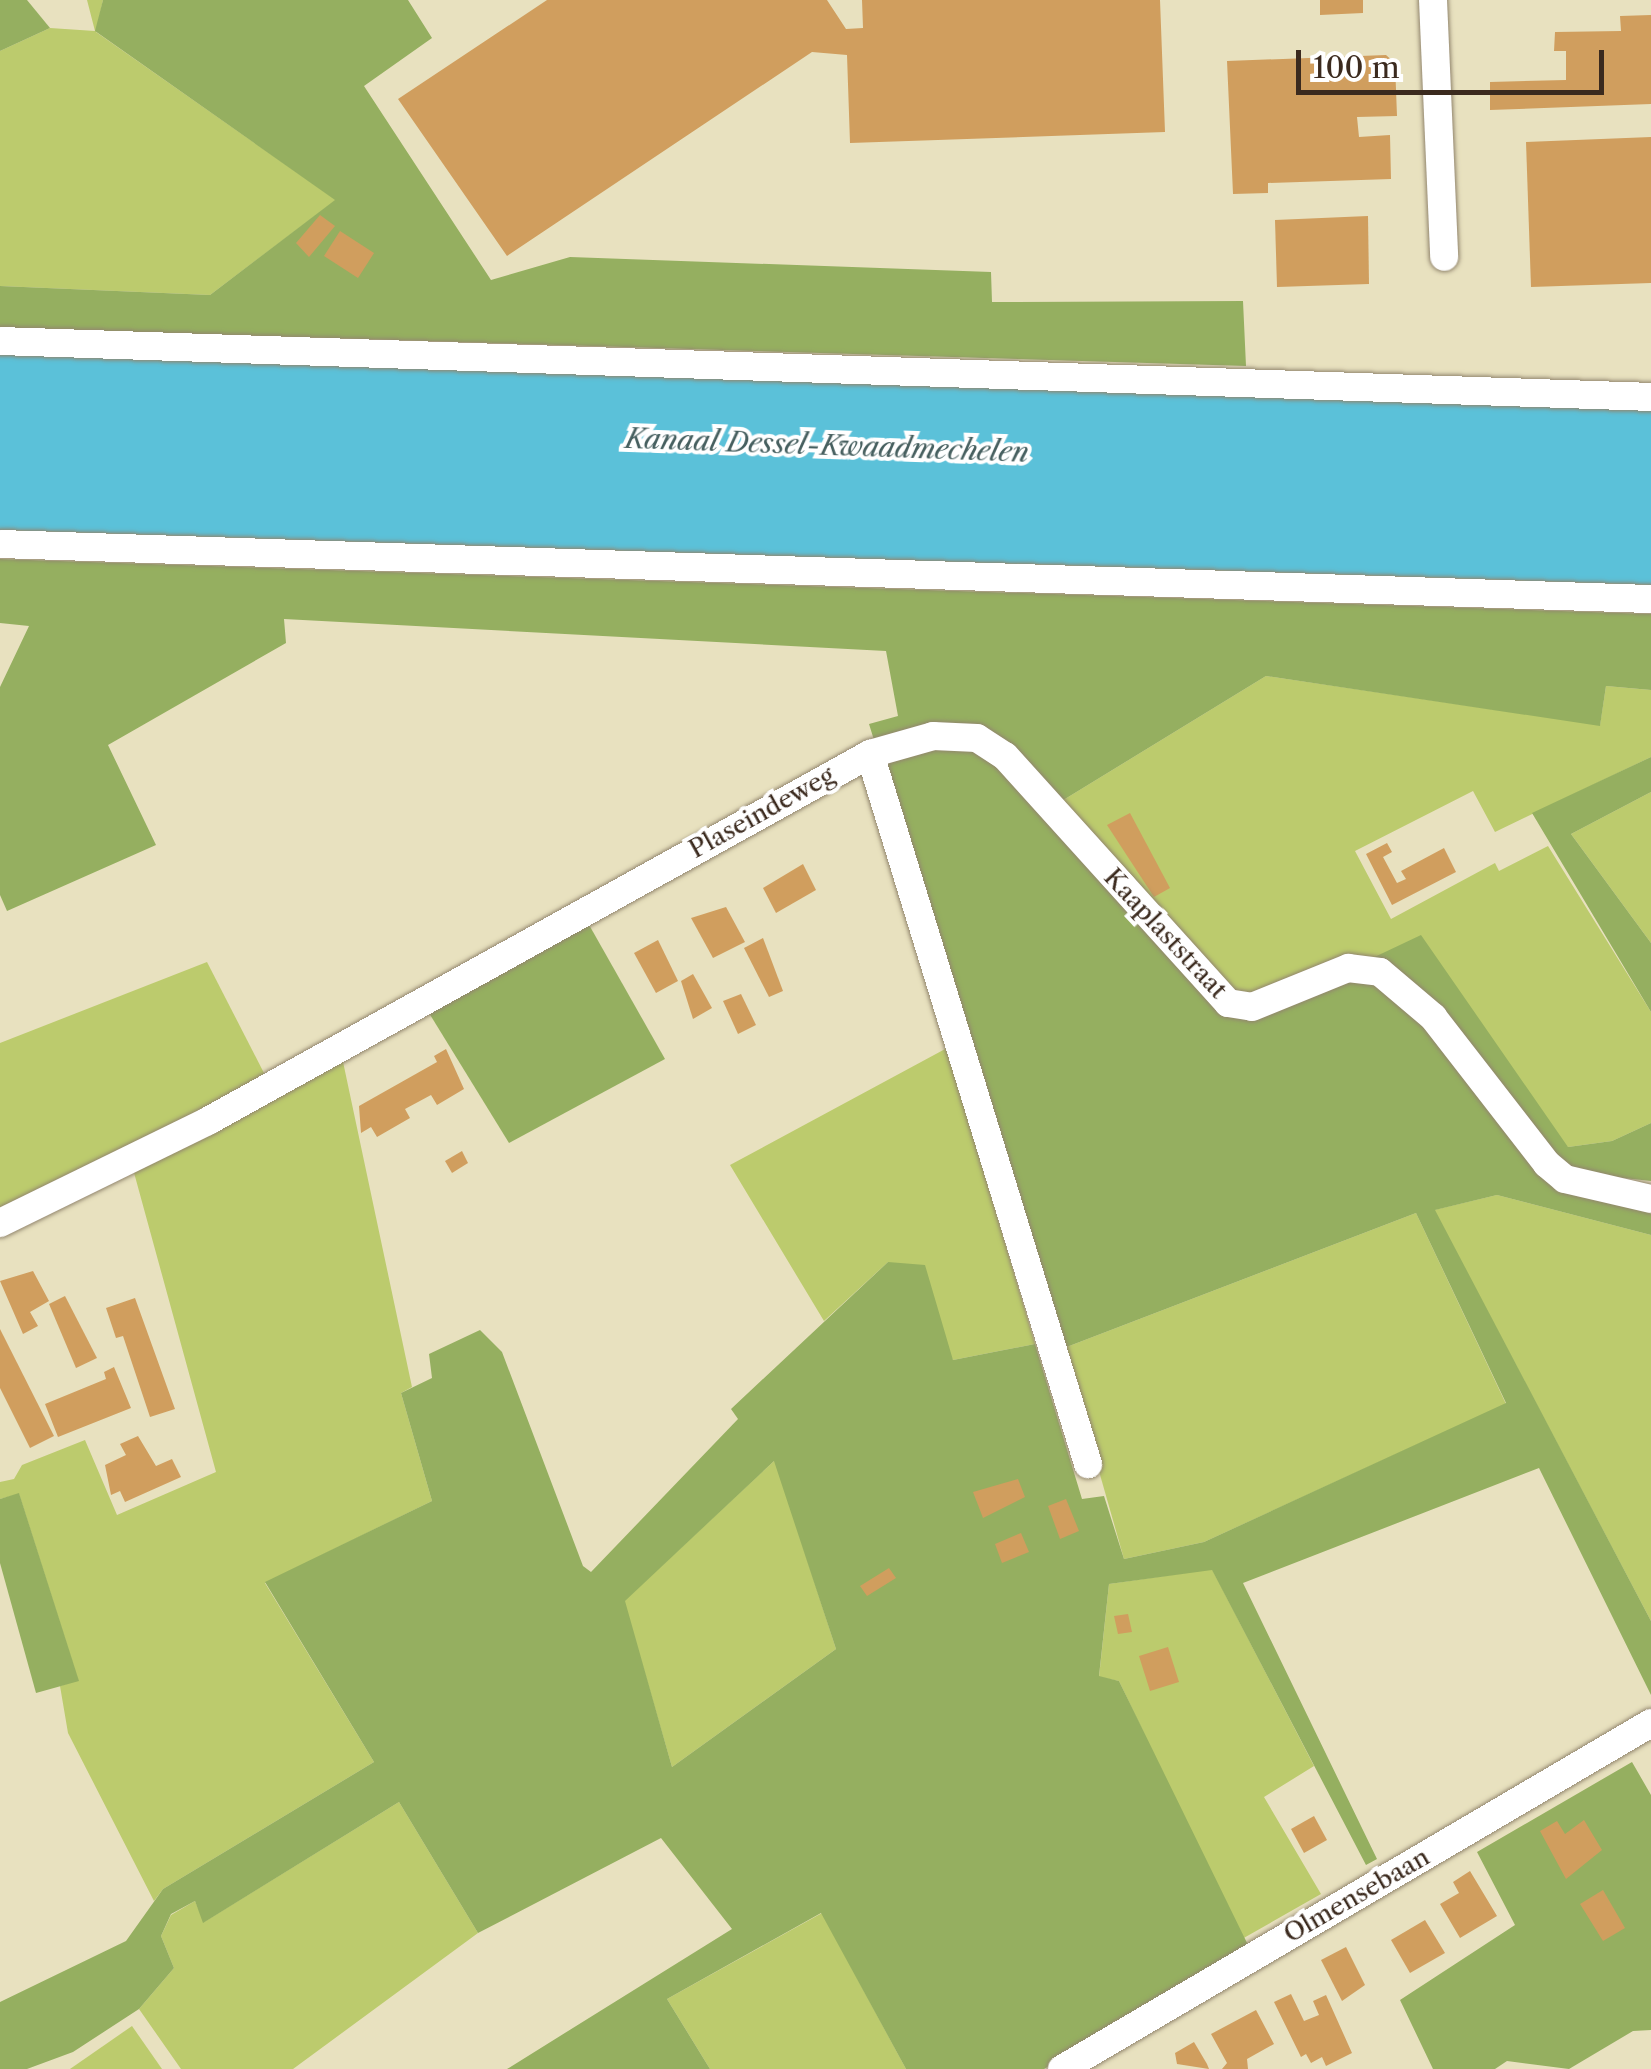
<!DOCTYPE html>
<style>
body{margin:0}
#map{position:relative;width:1651px;height:2069px;overflow:hidden;background:#e8e1bf;font-family:"Libre Caslon Text",serif}
div>[style]{position:absolute}
.green>*{inset:0;background:#bccb6d}
.forest>*{inset:0;background:#95af60}
.water>*{inset:0;background:#5bc1d9}
.building>*{inset:0;background:#d09e5e}
.roads{filter:drop-shadow(0 0 2px #92866e) drop-shadow(0 0 2px #92866e)}
.minor>*{height:28px;margin:-14px;padding:0 14px;transform-origin:14px;border-radius:14px;background:#fff}
span{translate:-50% -50%;white-space:nowrap;text-align:center;line-height:1.15;-webkit-text-stroke:8px #fff;paint-order:stroke}
.street-label{font-size:25px;color:#3b2a1e}
.water-label{font-size:28px;color:#465f5f;font-style:italic}
.scale{position:absolute;left:1296px;top:50px;width:308px;height:45px;box-sizing:border-box;border:5px solid #3b2a1e;border-top:0;padding-left:12px;font-size:30px;line-height:35px;white-space:nowrap;color:#3b2a1e;-webkit-text-stroke:8px #fff;paint-order:stroke}
</style>
<div id="map">
<div class="green">
<i style="clip-path:polygon(87px 0,103px 0,96px 32px,336px 200px,210px 295px,0 286px,0 51px,50px 28px,95px 31px)"></i>
<i style="clip-path:polygon(1266px 676px,1600px 725px,1606px 686px,1651px 690px,1651px 757px,1495px 832px,1473px 791px,1355px 851px,1391px 919px,1495px 863px,1499px 871px,1548px 846px,1651px 1012px,1651px 1123px,1612px 1141px,1568px 1147px,1254px 1014px,1047px 810px)"></i>
<i style="clip-path:polygon(1651px 792px,1651px 943px,1571px 834px)"></i>
<i style="clip-path:polygon(207px 962px,266px 1077px,0 1213px,0 1043px)"></i>
<i style="clip-path:polygon(947px 1048px,1035px 1344px,953px 1360px,888px 1262px,824px 1321px,730px 1165px)"></i>
<i style="clip-path:polygon(342px 1057px,412px 1387px,401px 1393px,432px 1501px,265px 1583px,374px 1762px,163px 1889px,154px 1901px,68px 1733px,60px 1686px,78px 1680px,19px 1494px,0 1499px,0 1482px,14px 1479px,22px 1465px,85px 1440px,117px 1515px,216px 1472px,133px 1169px)"></i>
<i style="clip-path:polygon(1497px 1195px,1651px 1235px,1651px 1621px,1434px 1210px)"></i>
<i style="clip-path:polygon(1416px 1213px,1506px 1404px,1204px 1542px,1124px 1559px,1064px 1348px)"></i>
<i style="clip-path:polygon(775px 1460px,836px 1649px,672px 1767px,624px 1601px)"></i>
<i style="clip-path:polygon(1212px 1569px,1314px 1766px,1264px 1797px,1321px 1894px,1242px 1939px,1119px 1681px,1099px 1677px,1109px 1584px)"></i>
<i style="clip-path:polygon(399px 1802px,478px 1933px,293px 2069px,181px 2069px,139px 2009px,174px 1968px,161px 1936px,171px 1915px,195px 1901px,204px 1922px)"></i>
<i style="clip-path:polygon(822px 1913px,906px 2069px,710px 2069px,667px 1999px)"></i>
<i style="clip-path:polygon(132px 2026px,162px 2069px,70px 2069px)"></i>
</div>
<div class="forest">
<i style="clip-path:polygon(0 0,27px 0,50px 28px,0 51px)"></i>
<i style="clip-path:polygon(103px 0,408px 0,432px 38px,364px 86px,491px 280px,570px 257px,991px 272px,992px 302px,1243px 301px,1246px 366px,0 328px,0 286px,210px 295px,335px 200px,95px 31px)"></i>
<i style="clip-path:polygon(evenodd,0 559px,1651px 614px,1651px 690px,1606px 686px,1600px 726px,1266px 676px,1047px 810px,1254px 1014px,1421px 935px,1568px 1147px,1612px 1141px,1651px 1123px,1651px 1181px,1586px 1174px,1651px 1201px,1651px 1235px,1497px 1195px,1435px 1210px,1651px 1621px,1651px 1695px,1539px 1468px,1243px 1583px,1377px 1859px,1366px 1865px,1212px 1570px,1109px 1584px,1099px 1676px,1119px 1681px,1250px 1949px,1044px 2069px,906px 2069px,821px 1913px,667px 1999px,710px 2069px,507px 2069px,732px 1929px,661px 1838px,478px 1933px,399px 1802px,203px 1923px,195px 1901px,171px 1914px,161px 1936px,174px 1968px,139px 2009px,73px 2052px,27px 2069px,0 2069px,0 2002px,126px 1941px,163px 1889px,374px 1762px,265px 1582px,432px 1501px,401px 1393px,432px 1378px,429px 1354px,480px 1330px,502px 1352px,583px 1566px,591px 1572px,738px 1419px,731px 1409px,888px 1262px,925px 1265px,953px 1360px,1035px 1344px,1082px 1499px,1104px 1496px,1124px 1559px,1204px 1542px,1506px 1403px,1416px 1213px,1064px 1348px,869px 724px,898px 716px,886px 651px,284px 619px,286px 643px,108px 745px,156px 845px,7px 911px,0 895px,0 687px,29px 626px,0 623px,0 559px,774px 1461px,836px 1649px,672px 1767px,625px 1601px,774px 1461px)"></i>
<i style="clip-path:polygon(1651px 757px,1651px 792px,1571px 834px,1651px 943px,1651px 1012px,1532px 813px)"></i>
<i style="clip-path:polygon(588px 923px,665px 1059px,509px 1143px,429px 1013px)"></i>
<i style="clip-path:polygon(19px 1493px,79px 1681px,36px 1693px,0 1563px,0 1499px)"></i>
<i style="clip-path:polygon(1632px 1762px,1651px 1795px,1651px 2030px,1633px 2031px,1569px 2069px,1507px 2061px,1495px 2069px,1433px 2069px,1400px 2000px,1515px 1925px,1477px 1852px)"></i>
</div>
<div class="water">
<i style="clip-path:polygon(0 353px,1651px 406px,1651px 585px,0 530px)"></i>
</div>
<div class="building">
<i style="clip-path:polygon(547px 0,827px 0,846px 29px,863px 28px,862px 0,1160px 0,1165px 132px,850px 143px,847px 55px,812px 52px,507px 256px,398px 99px)"></i>
<i style="clip-path:polygon(1320px 0,1363px 0,1363px 13px,1320px 15px)"></i>
<i style="clip-path:polygon(1651px 15px,1651px 104px,1490px 110px,1490px 82px,1566px 80px,1566px 51px,1554px 51px,1555px 32px,1621px 31px,1620px 16px)"></i>
<i style="clip-path:polygon(1386px 55px,1395px 63px,1397px 116px,1357px 117px,1359px 137px,1390px 135px,1391px 179px,1268px 183px,1268px 193px,1233px 194px,1227px 61px)"></i>
<i style="clip-path:polygon(1651px 137px,1651px 283px,1531px 287px,1526px 142px)"></i>
<i style="clip-path:polygon(320px 215px,335px 226px,309px 257px,296px 243px)"></i>
<i style="clip-path:polygon(1368px 216px,1369px 284px,1277px 287px,1275px 220px)"></i>
<i style="clip-path:polygon(340px 231px,374px 253px,358px 278px,324px 256px)"></i>
<i style="clip-path:polygon(1130px 813px,1170px 888px,1154px 897px,1107px 825px)"></i>
<i style="clip-path:polygon(1387px 843px,1392px 852px,1383px 857px,1397px 883px,1406px 879px,1401px 871px,1444px 848px,1456px 872px,1392px 905px,1366px 854px)"></i>
<i style="clip-path:polygon(803px 864px,816px 890px,776px 913px,763px 888px)"></i>
<i style="clip-path:polygon(726px 907px,745px 942px,713px 958px,691px 918px)"></i>
<i style="clip-path:polygon(763px 938px,783px 991px,769px 997px,744px 948px)"></i>
<i style="clip-path:polygon(658px 940px,678px 981px,656px 993px,634px 953px)"></i>
<i style="clip-path:polygon(693px 974px,712px 1008px,693px 1019px,681px 981px)"></i>
<i style="clip-path:polygon(741px 994px,756px 1025px,738px 1034px,723px 1001px)"></i>
<i style="clip-path:polygon(446px 1049px,464px 1089px,437px 1105px,431px 1095px,405px 1109px,410px 1118px,377px 1137px,371px 1127px,361px 1133px,359px 1106px,437px 1062px,434px 1056px)"></i>
<i style="clip-path:polygon(462px 1151px,468px 1163px,452px 1173px,445px 1161px)"></i>
<i style="clip-path:polygon(33px 1271px,49px 1301px,30px 1312px,38px 1326px,23px 1334px,0 1281px)"></i>
<i style="clip-path:polygon(65px 1296px,97px 1358px,76px 1368px,49px 1304px)"></i>
<i style="clip-path:polygon(135px 1298px,175px 1409px,150px 1417px,123px 1336px,116px 1338px,106px 1308px)"></i>
<i style="clip-path:polygon(0 1329px,54px 1436px,30px 1448px,0 1388px)"></i>
<i style="clip-path:polygon(114px 1367px,131px 1408px,58px 1437px,45px 1404px,106px 1379px,104px 1372px)"></i>
<i style="clip-path:polygon(138px 1436px,156px 1466px,172px 1459px,181px 1477px,125px 1502px,120px 1491px,111px 1495px,105px 1465px,126px 1455px,120px 1444px)"></i>
<i style="clip-path:polygon(1018px 1479px,1025px 1497px,983px 1518px,973px 1492px)"></i>
<i style="clip-path:polygon(1066px 1499px,1079px 1531px,1060px 1539px,1048px 1506px)"></i>
<i style="clip-path:polygon(1021px 1533px,1029px 1552px,1002px 1563px,995px 1544px)"></i>
<i style="clip-path:polygon(889px 1568px,896px 1578px,867px 1596px,860px 1586px)"></i>
<i style="clip-path:polygon(1128px 1614px,1132px 1632px,1118px 1634px,1114px 1616px)"></i>
<i style="clip-path:polygon(1168px 1647px,1179px 1682px,1150px 1691px,1139px 1656px)"></i>
<i style="clip-path:polygon(1314px 1816px,1327px 1840px,1304px 1853px,1291px 1829px)"></i>
<i style="clip-path:polygon(1584px 1820px,1602px 1850px,1566px 1879px,1540px 1831px,1557px 1821px,1565px 1834px)"></i>
<i style="clip-path:polygon(1470px 1871px,1497px 1916px,1460px 1938px,1440px 1904px,1459px 1893px,1453px 1882px)"></i>
<i style="clip-path:polygon(1603px 1890px,1625px 1928px,1603px 1941px,1580px 1904px)"></i>
<i style="clip-path:polygon(1425px 1920px,1445px 1953px,1410px 1973px,1391px 1940px)"></i>
<i style="clip-path:polygon(1346px 1947px,1365px 1985px,1342px 2001px,1321px 1960px)"></i>
<i style="clip-path:polygon(1291px 1994px,1304px 2021px,1319px 2015px,1313px 2001px,1326px 1995px,1352px 2053px,1326px 2066px,1322px 2057px,1311px 2063px,1306px 2054px,1301px 2057px,1274px 2002px)"></i>
<i style="clip-path:polygon(1256px 2010px,1274px 2044px,1247px 2059px,1248px 2069px,1222px 2069px,1227px 2063px,1211px 2034px)"></i>
<i style="clip-path:polygon(1194px 2042px,1207px 2064px,1209px 2069px,1177px 2064px,1175px 2053px)"></i>
</div>
<div class="roads">
<div class="minor">
<i style="left:1433px;top:0;width:257px;rotate:87.5deg"></i>
<i style="left:0;top:341px;width:1652px;rotate:1.94deg"></i>
<i style="left:0;top:544px;width:1652px;rotate:1.91deg"></i>
<i style="left:870px;top:754px;width:743px;rotate:72.93deg"></i>
<i style="left:0;top:1223px;width:232px;rotate:-26.1deg"></i>
<i style="left:208px;top:1121px;width:757px;rotate:-29deg"></i>
<i style="left:870px;top:754px;width:66px;rotate:-15.9deg"></i>
<i style="left:933px;top:736px;width:44px;rotate:2.6deg"></i>
<i style="left:977px;top:738px;width:33px;rotate:33deg"></i>
<i style="left:1005px;top:756px;width:333px;rotate:47.9deg"></i>
<i style="left:1228px;top:1003px;width:24px;rotate:9deg"></i>
<i style="left:1252px;top:1007px;width:104px;rotate:-22.1deg"></i>
<i style="left:1348px;top:968px;width:32px;rotate:7deg"></i>
<i style="left:1380px;top:972px;width:70px;rotate:40.3deg"></i>
<i style="left:1433px;top:1017px;width:186px;rotate:52.2deg"></i>
<i style="left:1547px;top:1164px;width:23px;rotate:40deg"></i>
<i style="left:1565px;top:1179px;width:88px;rotate:13.1deg"></i>
<i style="left:1062px;top:2069px;width:683px;rotate:-30.43deg"></i>
</div>
</div>
<div class="street-label">
<span style="left:762px;top:813px;rotate:-29deg">Plaseindeweg</span>
<span style="left:1165px;top:934px;rotate:47deg">Kaaplaststraat</span>
<span style="left:1357px;top:1896px;rotate:-30deg">Olmensebaan</span>
</div>
<div class="water-label">
<span style="left:827px;top:445px;rotate:2deg">Kanaal Dessel-Kwaadmechelen</span>
</div>
<div class="scale">100 m</div>
</div>
